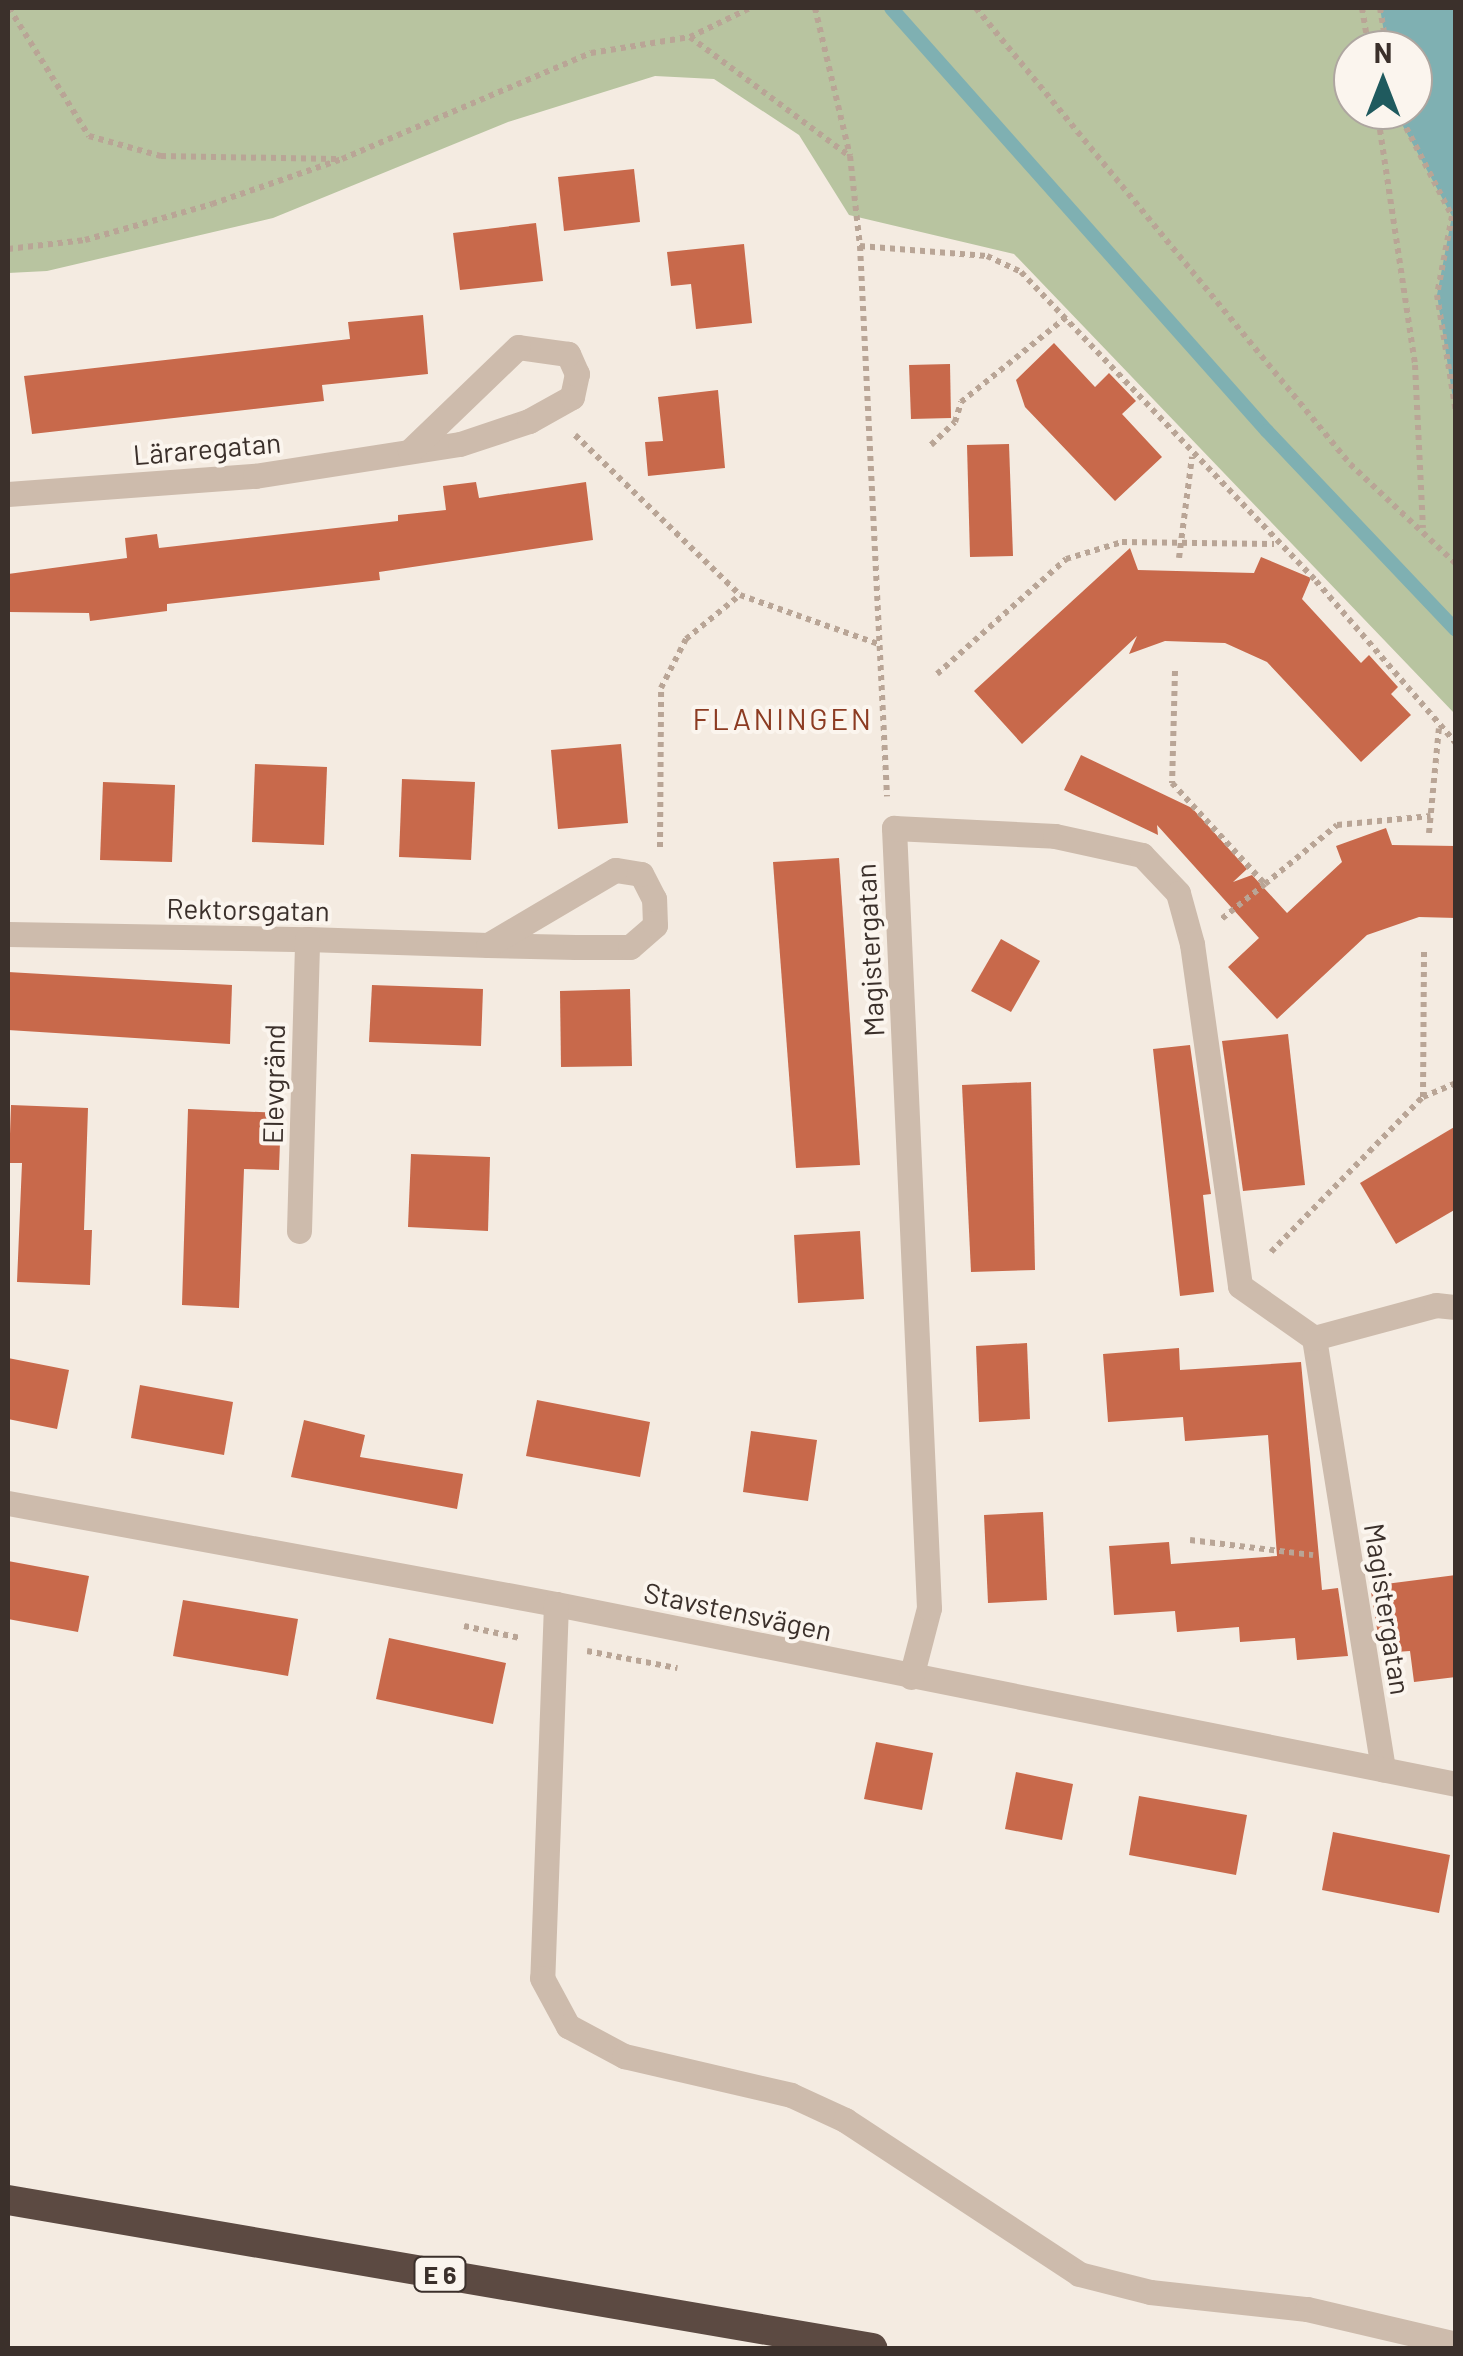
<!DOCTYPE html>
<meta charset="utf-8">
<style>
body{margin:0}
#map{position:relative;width:1463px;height:2356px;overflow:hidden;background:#f4ebe1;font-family:Barlow,sans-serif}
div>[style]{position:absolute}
.green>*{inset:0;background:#b8c4a0}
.water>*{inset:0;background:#7fb0b2}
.stream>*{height:14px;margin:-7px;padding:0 7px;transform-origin:7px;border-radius:7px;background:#7fb0b2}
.building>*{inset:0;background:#c8694b}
.path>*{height:6px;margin-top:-3px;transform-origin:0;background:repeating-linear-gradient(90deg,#b9a596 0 5px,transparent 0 10px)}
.minor>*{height:25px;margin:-12.5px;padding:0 12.5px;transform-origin:12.5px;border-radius:12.5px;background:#cdbbac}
.highway>*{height:30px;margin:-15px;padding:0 15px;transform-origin:15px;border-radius:15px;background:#5c4a42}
span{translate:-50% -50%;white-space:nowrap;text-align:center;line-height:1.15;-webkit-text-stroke:8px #fbf5ee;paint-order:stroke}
.shield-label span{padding:2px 8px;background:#fbf5ee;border:2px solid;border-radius:8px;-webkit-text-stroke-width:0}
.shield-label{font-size:25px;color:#3b302b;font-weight:700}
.street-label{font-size:28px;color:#3b302b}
.neighbourhood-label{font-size:30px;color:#8c3b22;letter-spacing:2.5px}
.frame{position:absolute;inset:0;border:10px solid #3b302b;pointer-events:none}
.north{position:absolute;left:1333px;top:30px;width:100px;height:100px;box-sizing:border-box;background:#fbf5ee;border:2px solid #aea6a0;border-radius:50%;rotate:0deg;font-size:28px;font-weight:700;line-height:40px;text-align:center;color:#3b302b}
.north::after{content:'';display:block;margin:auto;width:35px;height:45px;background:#1f5a5e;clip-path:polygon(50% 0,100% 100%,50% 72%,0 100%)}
</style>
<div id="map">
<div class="green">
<i style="clip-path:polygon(evenodd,8px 8px,1455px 8px,1455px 714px,1014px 254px,849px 215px,799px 135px,714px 79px,655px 76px,508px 122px,273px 218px,47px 271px,8px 273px,8px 8px,1353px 50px,1413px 50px,1413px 110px,1353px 110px,1353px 50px)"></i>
</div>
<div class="water">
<i style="clip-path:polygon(1380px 8px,1455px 8px,1455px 412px,1437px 295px,1452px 216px,1398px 117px,1397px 110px,1413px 110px,1413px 50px,1387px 50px)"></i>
</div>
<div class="stream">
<i style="left:891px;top:8px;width:566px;rotate:48.37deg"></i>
<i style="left:1267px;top:431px;width:274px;rotate:46.5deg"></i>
</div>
<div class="building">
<i style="clip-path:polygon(634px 169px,640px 222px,564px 231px,558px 177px)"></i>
<i style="clip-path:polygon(536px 223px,543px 281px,460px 290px,453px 233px)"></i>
<i style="clip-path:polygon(744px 244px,752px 323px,696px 329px,691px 284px,671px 286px,667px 252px)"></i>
<i style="clip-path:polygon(423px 315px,428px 374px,322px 385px,324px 401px,32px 434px,24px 376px,350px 339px,348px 322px)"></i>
<i style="clip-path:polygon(1054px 343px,1095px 387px,1109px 373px,1136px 401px,1122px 414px,1162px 457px,1115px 501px,1025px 407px,1016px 380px)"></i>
<i style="clip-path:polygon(950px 364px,951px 418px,911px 419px,909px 365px)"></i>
<i style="clip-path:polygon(718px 390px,725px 468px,648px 476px,645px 442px,663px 441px,658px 397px)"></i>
<i style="clip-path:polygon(1009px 444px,1013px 556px,970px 557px,967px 445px)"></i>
<i style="clip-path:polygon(476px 482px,479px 498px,586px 482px,593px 540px,379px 572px,380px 580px,167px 604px,167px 611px,90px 621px,89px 613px,8px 612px,8px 574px,127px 558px,125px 538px,157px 534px,159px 548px,398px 521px,398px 515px,446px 510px,443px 486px)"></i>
<i style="clip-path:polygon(1130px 548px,1138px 570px,1254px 573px,1261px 557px,1311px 578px,1302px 599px,1361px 663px,1369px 655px,1398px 687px,1391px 694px,1411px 715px,1361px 762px,1267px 662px,1225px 643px,1165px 641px,1129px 654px,1137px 636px,1022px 744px,974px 691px)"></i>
<i style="clip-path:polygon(621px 744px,628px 823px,558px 829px,551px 750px)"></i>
<i style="clip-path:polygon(1081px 755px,1192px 808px,1247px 869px,1233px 882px,1252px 875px,1287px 913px,1342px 862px,1336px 846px,1386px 828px,1392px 845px,1456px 846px,1456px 918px,1419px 917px,1367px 935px,1277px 1019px,1228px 967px,1259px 938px,1157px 825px,1158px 835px,1064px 790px)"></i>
<i style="clip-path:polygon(255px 764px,327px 767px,324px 845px,252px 842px)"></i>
<i style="clip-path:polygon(402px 779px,475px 782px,471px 860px,399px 857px)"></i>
<i style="clip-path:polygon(103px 782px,175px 785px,172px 862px,100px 860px)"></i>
<i style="clip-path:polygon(839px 858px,860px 1165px,796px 1168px,773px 862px)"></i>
<i style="clip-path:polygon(1001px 939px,1040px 961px,1011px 1012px,971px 991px)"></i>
<i style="clip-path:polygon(8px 972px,232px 985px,230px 1044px,8px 1030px)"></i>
<i style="clip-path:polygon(372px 985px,483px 989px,481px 1046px,369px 1042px)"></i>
<i style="clip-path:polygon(630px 989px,632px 1066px,561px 1067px,560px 991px)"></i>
<i style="clip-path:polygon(1288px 1034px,1305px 1185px,1243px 1191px,1222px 1041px)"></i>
<i style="clip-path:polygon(1190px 1045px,1211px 1194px,1203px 1195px,1214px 1292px,1180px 1296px,1153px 1049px)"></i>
<i style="clip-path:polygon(1031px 1082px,1035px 1270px,971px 1272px,962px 1085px)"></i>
<i style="clip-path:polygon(11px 1105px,88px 1108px,84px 1230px,92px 1230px,90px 1285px,17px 1282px,22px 1163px,9px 1163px)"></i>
<i style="clip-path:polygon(188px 1109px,281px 1113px,279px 1170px,244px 1169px,239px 1308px,182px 1305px)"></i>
<i style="clip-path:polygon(1456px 1126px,1456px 1209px,1396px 1244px,1360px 1183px)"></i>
<i style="clip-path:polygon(411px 1154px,490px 1157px,488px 1231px,408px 1227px)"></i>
<i style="clip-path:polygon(860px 1231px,864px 1299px,798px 1303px,794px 1235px)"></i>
<i style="clip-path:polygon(1027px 1343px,1030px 1419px,979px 1422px,976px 1346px)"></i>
<i style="clip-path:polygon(1179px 1348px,1180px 1370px,1301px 1362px,1322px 1590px,1338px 1588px,1348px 1656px,1297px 1660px,1295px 1638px,1240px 1642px,1239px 1627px,1177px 1632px,1175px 1611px,1114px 1615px,1109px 1546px,1169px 1542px,1171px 1564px,1277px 1556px,1268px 1435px,1185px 1441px,1183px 1417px,1108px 1422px,1103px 1354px)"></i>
<i style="clip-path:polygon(8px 1358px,69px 1370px,57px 1429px,8px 1419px)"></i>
<i style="clip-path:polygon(140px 1385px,233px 1402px,224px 1455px,131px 1438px)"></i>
<i style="clip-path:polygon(537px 1400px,650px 1422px,640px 1477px,526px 1456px)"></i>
<i style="clip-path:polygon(304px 1420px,365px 1435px,360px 1457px,463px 1474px,457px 1509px,291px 1477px)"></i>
<i style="clip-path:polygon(751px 1431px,817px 1440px,808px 1501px,743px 1492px)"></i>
<i style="clip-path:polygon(1043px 1512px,1047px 1600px,988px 1603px,984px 1515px)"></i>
<i style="clip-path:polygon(8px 1561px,89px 1576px,78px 1632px,8px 1619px)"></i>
<i style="clip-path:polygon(1456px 1575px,1456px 1677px,1414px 1682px,1410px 1651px,1381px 1653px,1370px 1586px)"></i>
<i style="clip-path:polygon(183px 1600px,298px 1619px,288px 1676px,173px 1656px)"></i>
<i style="clip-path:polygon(389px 1638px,506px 1663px,493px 1724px,376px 1699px)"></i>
<i style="clip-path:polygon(876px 1742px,933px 1753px,922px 1810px,864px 1799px)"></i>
<i style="clip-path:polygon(1016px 1772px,1073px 1784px,1062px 1840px,1005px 1829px)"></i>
<i style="clip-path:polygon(1139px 1796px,1247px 1815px,1236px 1875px,1129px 1855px)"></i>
<i style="clip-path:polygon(1333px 1832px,1450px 1855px,1439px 1913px,1322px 1890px)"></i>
</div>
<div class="path">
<i style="left:9px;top:8px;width:151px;rotate:58deg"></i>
<i style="left:89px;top:136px;width:75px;rotate:15.5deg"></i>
<i style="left:161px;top:156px;width:175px;rotate:1deg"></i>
<i style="left:815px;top:8px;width:152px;rotate:76.7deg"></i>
<i style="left:850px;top:156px;width:91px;rotate:83.7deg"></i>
<i style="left:860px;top:246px;width:551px;rotate:87.19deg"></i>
<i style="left:976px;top:8px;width:590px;rotate:50.64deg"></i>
<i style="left:1350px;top:464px;width:146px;rotate:43.3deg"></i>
<i style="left:1362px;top:8px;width:43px;rotate:80.5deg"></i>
<i style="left:1380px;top:8px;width:43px;rotate:80.5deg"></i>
<i style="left:690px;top:37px;width:199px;rotate:36.8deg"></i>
<i style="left:1377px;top:110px;width:258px;rotate:81.5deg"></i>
<i style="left:1415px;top:365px;width:163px;rotate:87.2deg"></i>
<i style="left:1397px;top:110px;width:119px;rotate:62.6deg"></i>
<i style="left:1452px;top:216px;width:80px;rotate:100.8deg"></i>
<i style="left:1437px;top:295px;width:119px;rotate:80.8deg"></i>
<i style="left:860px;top:246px;width:127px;rotate:4.5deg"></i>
<i style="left:987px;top:256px;width:38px;rotate:25deg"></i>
<i style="left:1021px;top:272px;width:427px;rotate:46.3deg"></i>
<i style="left:1316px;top:581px;width:214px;rotate:49.2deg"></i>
<i style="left:8px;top:249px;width:78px;rotate:-6.7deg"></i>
<i style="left:85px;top:240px;width:132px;rotate:-15.8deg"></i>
<i style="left:212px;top:204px;width:138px;rotate:-19.1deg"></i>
<i style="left:342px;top:159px;width:271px;rotate:-23.1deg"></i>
<i style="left:591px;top:53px;width:100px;rotate:-9.2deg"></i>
<i style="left:690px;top:37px;width:67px;rotate:-25.8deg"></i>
<i style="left:575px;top:435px;width:230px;rotate:44.1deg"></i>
<i style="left:740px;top:595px;width:146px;rotate:19.5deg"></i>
<i style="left:931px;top:445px;width:33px;rotate:-44deg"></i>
<i style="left:955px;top:422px;width:21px;rotate:-73deg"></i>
<i style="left:961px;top:402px;width:139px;rotate:-38.9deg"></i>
<i style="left:1179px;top:558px;width:102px;rotate:-82.7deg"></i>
<i style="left:1175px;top:671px;width:112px;rotate:91.5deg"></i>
<i style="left:1172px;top:783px;width:137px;rotate:47.4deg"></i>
<i style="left:1265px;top:884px;width:59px;rotate:141.2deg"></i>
<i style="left:937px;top:674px;width:173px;rotate:-41.7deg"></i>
<i style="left:1066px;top:559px;width:59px;rotate:-16.9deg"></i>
<i style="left:1122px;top:542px;width:152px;rotate:0.8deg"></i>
<i style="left:1429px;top:833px;width:105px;rotate:-84.6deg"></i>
<i style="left:660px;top:847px;width:159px;rotate:-89.6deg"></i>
<i style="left:661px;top:688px;width:55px;rotate:-63deg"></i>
<i style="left:686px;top:639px;width:70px;rotate:-39.2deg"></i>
<i style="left:1265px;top:884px;width:93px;rotate:-39.3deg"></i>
<i style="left:1337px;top:825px;width:94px;rotate:-5.5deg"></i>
<i style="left:1423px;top:1097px;width:36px;rotate:-23deg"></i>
<i style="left:1271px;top:1252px;width:217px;rotate:-45.6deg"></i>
<i style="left:1423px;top:1097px;width:147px;rotate:-89.6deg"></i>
<i style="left:1190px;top:1540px;width:124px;rotate:7deg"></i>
<i style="left:464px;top:1626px;width:57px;rotate:12.1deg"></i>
<i style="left:587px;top:1651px;width:92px;rotate:10.7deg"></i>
</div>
<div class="minor">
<i style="left:8px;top:494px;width:248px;rotate:-4.2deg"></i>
<i style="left:255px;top:476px;width:207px;rotate:-8.9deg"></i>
<i style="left:460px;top:444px;width:73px;rotate:-18.4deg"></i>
<i style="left:529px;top:421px;width:49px;rotate:-29.2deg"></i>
<i style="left:572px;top:397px;width:24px;rotate:-78deg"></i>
<i style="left:577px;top:374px;width:22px;rotate:-114deg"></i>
<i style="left:568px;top:354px;width:50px;rotate:-172deg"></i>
<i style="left:518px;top:347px;width:150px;rotate:136.1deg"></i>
<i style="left:8px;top:934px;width:299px;rotate:1deg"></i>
<i style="left:307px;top:939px;width:181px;rotate:1.9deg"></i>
<i style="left:488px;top:945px;width:87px;rotate:1.3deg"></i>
<i style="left:575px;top:947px;width:55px"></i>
<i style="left:630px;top:947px;width:33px;rotate:-41deg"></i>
<i style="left:655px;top:925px;width:26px;rotate:-92deg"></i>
<i style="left:654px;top:899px;width:28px;rotate:-117deg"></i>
<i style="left:641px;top:874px;width:26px;rotate:-171deg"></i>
<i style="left:615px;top:870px;width:147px;rotate:149.4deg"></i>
<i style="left:299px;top:1231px;width:292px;rotate:-88.4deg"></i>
<i style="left:1314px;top:1338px;width:437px;rotate:80.9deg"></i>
<i style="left:8px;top:1503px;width:557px;rotate:10.44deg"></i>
<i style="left:556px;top:1604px;width:918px;rotate:11.31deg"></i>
<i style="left:556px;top:1604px;width:374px;rotate:92.1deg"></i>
<i style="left:542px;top:1978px;width:55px;rotate:61.6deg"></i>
<i style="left:568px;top:2026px;width:64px;rotate:28.2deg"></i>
<i style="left:624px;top:2056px;width:171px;rotate:13.1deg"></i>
<i style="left:791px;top:2095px;width:60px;rotate:24.8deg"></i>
<i style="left:845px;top:2120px;width:280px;rotate:33.3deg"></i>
<i style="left:1079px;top:2274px;width:73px;rotate:14.2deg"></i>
<i style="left:1150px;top:2292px;width:158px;rotate:6.2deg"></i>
<i style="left:1307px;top:2309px;width:153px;rotate:13.2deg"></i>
<i style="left:911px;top:1677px;width:71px;rotate:-75.4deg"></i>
<i style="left:929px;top:1608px;width:781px;rotate:-92.57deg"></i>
<i style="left:894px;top:828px;width:161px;rotate:2.8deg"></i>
<i style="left:1055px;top:836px;width:89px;rotate:12.3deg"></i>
<i style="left:1142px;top:855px;width:52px;rotate:46.5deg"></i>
<i style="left:1178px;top:893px;width:53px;rotate:74.6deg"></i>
<i style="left:1192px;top:944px;width:345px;rotate:82deg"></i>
<i style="left:1240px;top:1286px;width:90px;rotate:35.1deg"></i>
<i style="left:1314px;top:1338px;width:126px;rotate:-15.1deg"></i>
<i style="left:1436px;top:1305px;width:20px;rotate:6deg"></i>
</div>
<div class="highway">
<i style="left:8px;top:2200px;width:877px;rotate:9.72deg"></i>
</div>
<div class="shield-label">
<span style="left:440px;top:2274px">E 6</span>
</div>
<div class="street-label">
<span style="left:207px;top:448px;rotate:-5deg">Läraregatan</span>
<span style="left:248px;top:909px;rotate:1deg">Rektorsgatan</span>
<span style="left:869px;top:950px;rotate:-93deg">Magistergatan</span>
<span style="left:273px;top:1084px;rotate:-89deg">Elevgränd</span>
<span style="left:1388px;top:1609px;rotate:81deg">Magistergatan</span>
<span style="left:738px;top:1611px;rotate:12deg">Stavstensvägen</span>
</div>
<div class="neighbourhood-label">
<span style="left:783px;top:718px">FLANINGEN</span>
</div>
<div class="frame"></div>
<div class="north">N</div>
</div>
